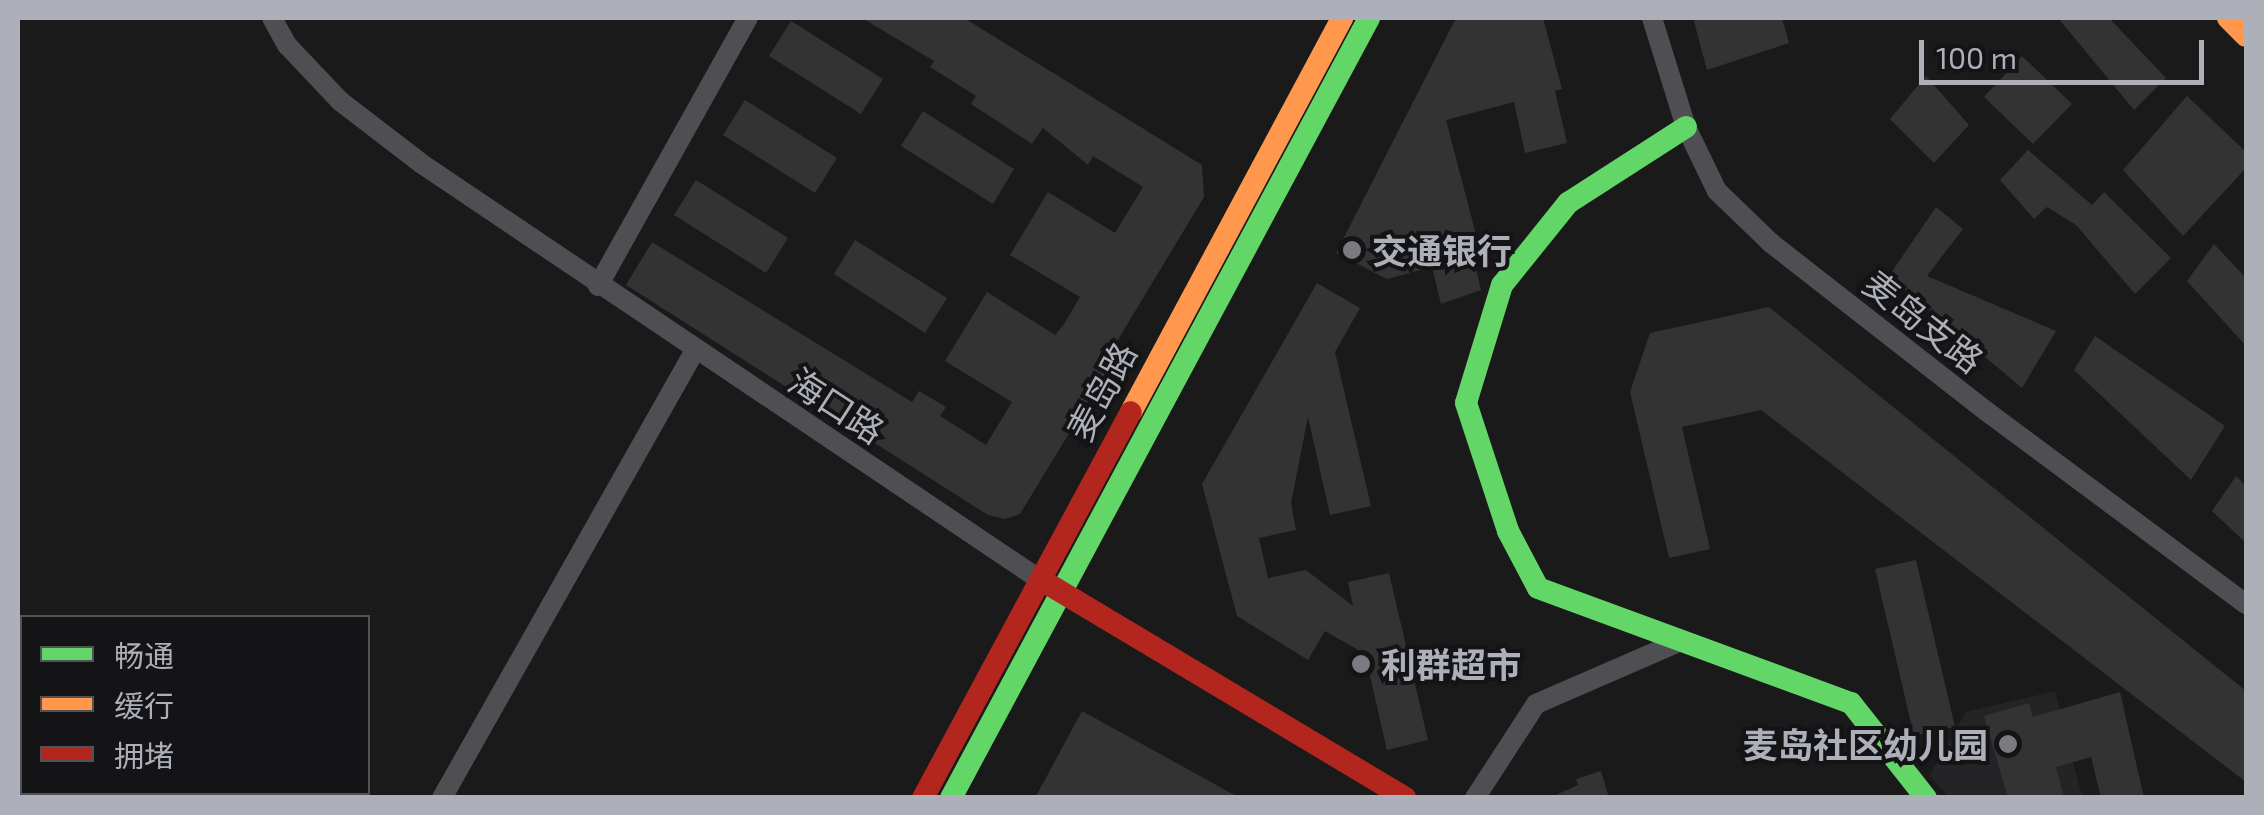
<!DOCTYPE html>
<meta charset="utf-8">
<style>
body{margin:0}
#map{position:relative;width:2264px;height:815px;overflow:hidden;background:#1a1a1a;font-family:"Exo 2","Noto Sans SC",sans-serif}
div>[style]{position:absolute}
.built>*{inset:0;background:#242426}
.building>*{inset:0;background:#333334}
.street>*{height:20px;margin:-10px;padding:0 10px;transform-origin:10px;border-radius:10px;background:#4f4f53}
.fast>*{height:22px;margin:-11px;padding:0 11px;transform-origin:11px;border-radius:11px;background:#63d668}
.slow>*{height:22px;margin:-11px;padding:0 11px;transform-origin:11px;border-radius:11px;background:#ff974d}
.jam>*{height:22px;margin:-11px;padding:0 11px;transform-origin:11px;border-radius:11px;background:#b3261e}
.dots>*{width:28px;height:28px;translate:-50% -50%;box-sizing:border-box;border:5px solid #141416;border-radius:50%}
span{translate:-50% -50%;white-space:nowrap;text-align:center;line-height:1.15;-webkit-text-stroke:8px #141416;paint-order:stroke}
.poi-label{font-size:35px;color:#adafb9;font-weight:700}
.left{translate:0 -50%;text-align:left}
.right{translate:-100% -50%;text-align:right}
.street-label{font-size:35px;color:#adafb9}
.frame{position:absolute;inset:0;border:20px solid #adafb9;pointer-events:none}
.legend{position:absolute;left:20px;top:615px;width:350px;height:180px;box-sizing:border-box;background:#141416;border:2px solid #515257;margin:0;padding:12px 18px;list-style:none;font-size:30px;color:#adafb9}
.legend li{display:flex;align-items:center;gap:20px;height:50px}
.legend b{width:50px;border:2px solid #515257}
.scale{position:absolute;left:1919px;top:40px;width:285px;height:45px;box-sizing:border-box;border:5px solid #adafb9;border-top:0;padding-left:12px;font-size:30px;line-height:35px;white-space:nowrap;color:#adafb9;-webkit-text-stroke:8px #141416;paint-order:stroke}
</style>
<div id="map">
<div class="built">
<i style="clip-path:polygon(2055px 691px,2082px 797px,1949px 797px,1929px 776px,1966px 712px)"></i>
</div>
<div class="building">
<i style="clip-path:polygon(862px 18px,964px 18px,1202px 165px,1204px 197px,1110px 353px,1116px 356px,1020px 514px,1005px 519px,988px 515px,626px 285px,652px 242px,912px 402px,919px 391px,946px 407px,940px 416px,986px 445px,1012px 402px,945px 361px,987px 292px,1055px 335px,1064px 324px,1080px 297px,1010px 255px,1048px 192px,1115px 233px,1143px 187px,1093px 156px,1088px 165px,1043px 128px,1032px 144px,971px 104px,976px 96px,930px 67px,934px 61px)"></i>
<i style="clip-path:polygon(1456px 18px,1543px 18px,1562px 89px,1555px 91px,1567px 143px,1525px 153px,1514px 102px,1446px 120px,1481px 254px,1473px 257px,1481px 290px,1441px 304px,1432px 267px,1387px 279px,1336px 253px)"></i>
<i style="clip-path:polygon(1693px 18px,1782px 18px,1789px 43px,1707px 70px)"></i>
<i style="clip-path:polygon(2058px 18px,2109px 18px,2166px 78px,2134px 110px)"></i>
<i style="clip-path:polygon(791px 21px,883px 79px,861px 114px,769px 56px)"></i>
<i style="clip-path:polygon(2022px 56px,2072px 104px,2033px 144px,1984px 97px)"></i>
<i style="clip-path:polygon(1926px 76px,1969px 125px,1934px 163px,1890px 119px)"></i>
<i style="clip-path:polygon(2187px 96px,2246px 152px,2246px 168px,2183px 236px,2123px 170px)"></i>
<i style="clip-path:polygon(745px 100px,837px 158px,815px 193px,723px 135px)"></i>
<i style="clip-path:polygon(923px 111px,1014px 169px,993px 204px,901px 146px)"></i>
<i style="clip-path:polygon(2028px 150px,2092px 205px,2104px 192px,2171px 258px,2135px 294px,2076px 225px,2047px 207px,2034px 219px,2000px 180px)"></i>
<i style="clip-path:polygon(696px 180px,788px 238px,766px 273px,674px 215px)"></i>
<i style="clip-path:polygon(1936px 207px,1963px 229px,1927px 276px,2056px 331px,2022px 388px,1889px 276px)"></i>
<i style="clip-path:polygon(855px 240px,947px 298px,925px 333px,834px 274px)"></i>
<i style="clip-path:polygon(2214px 244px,2246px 278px,2246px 346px,2187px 281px)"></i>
<i style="clip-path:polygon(1317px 283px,1360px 308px,1335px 352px,1371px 506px,1330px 515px,1308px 417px,1291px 503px,1296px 530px,1259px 538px,1268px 578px,1306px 570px,1353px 606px,1348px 582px,1389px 573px,1428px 740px,1387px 750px,1365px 654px,1325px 631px,1308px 660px,1237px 616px,1202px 484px)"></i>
<i style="clip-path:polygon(1769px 307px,2246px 691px,2246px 782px,1761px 410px,1682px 427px,1710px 549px,1669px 558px,1630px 392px,1650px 333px)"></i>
<i style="clip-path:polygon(2095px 336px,2225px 426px,2191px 480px,2074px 370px)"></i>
<i style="clip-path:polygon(2236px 476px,2246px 486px,2246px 543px,2212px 511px)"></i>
<i style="clip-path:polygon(1916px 560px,1955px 727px,1914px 736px,1875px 569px)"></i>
<i style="clip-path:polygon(2120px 692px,2144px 798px,2101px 798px,2091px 757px,2056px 767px,2064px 798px,2008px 798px,1984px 716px,2029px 703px,2033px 717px)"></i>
<i style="clip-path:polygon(1082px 711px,1240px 798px,1035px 798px)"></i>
<i style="clip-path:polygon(1601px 771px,1609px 798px,1549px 798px,1578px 785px,1576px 779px)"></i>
</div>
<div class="street">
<i style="left:272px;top:18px;width:31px;rotate:61deg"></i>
<i style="left:287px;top:45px;width:77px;rotate:46.6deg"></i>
<i style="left:340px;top:101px;width:103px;rotate:37.5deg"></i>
<i style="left:422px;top:164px;width:744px;rotate:33.93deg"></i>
<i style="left:1652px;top:18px;width:114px;rotate:72.7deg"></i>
<i style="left:1686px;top:127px;width:71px;rotate:64.2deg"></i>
<i style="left:1717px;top:191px;width:75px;rotate:43.9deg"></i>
<i style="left:1771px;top:243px;width:273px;rotate:38deg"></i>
<i style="left:1986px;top:411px;width:324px;rotate:36.6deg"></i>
<i style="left:598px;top:286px;width:307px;rotate:-60.8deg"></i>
<i style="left:442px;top:798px;width:512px;rotate:-60.53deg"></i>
<i style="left:1475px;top:798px;width:112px;rotate:-57deg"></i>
<i style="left:1536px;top:704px;width:158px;rotate:-23.5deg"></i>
</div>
<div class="fast">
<i style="left:1686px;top:127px;width:140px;rotate:147.2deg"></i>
<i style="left:1568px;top:203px;width:105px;rotate:128.8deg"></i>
<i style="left:1502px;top:285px;width:123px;rotate:107deg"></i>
<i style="left:1466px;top:403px;width:135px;rotate:71.8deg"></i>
<i style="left:1508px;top:531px;width:64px;rotate:62.2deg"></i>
<i style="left:1538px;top:588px;width:333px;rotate:20.2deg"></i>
<i style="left:1851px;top:703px;width:121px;rotate:51.7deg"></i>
<i style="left:18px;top:794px;width:6px;rotate:39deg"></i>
<i style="left:951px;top:798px;width:885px;rotate:-61.81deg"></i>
</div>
<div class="slow">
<i style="left:2228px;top:18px;width:25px;rotate:45deg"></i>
<i style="left:1131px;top:412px;width:447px;rotate:-61.8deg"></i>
</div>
<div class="jam">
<i style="left:1043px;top:581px;width:422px;rotate:30.9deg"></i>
<i style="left:923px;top:798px;width:438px;rotate:-61.7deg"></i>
</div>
<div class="dots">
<i style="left:1352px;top:250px;background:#7a7b81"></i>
<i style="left:1361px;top:664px;background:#7a7b81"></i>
<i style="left:2008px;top:744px;background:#7a7b81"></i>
</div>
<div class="poi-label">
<span class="left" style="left:1372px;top:250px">交通银行</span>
<span class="left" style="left:1381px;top:664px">利群超市</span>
<span class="right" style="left:1988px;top:744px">麦岛社区幼儿园</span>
</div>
<div class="street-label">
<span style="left:1924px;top:321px;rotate:38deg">麦岛支路</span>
<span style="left:1101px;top:391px;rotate:-62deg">麦岛路</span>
<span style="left:837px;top:405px;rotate:33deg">海口路</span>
</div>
<div class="frame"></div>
<ul class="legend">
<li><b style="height:12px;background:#63d668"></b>畅通</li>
<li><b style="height:12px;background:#ff974d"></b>缓行</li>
<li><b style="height:12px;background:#b3261e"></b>拥堵</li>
</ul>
<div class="scale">100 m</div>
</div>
